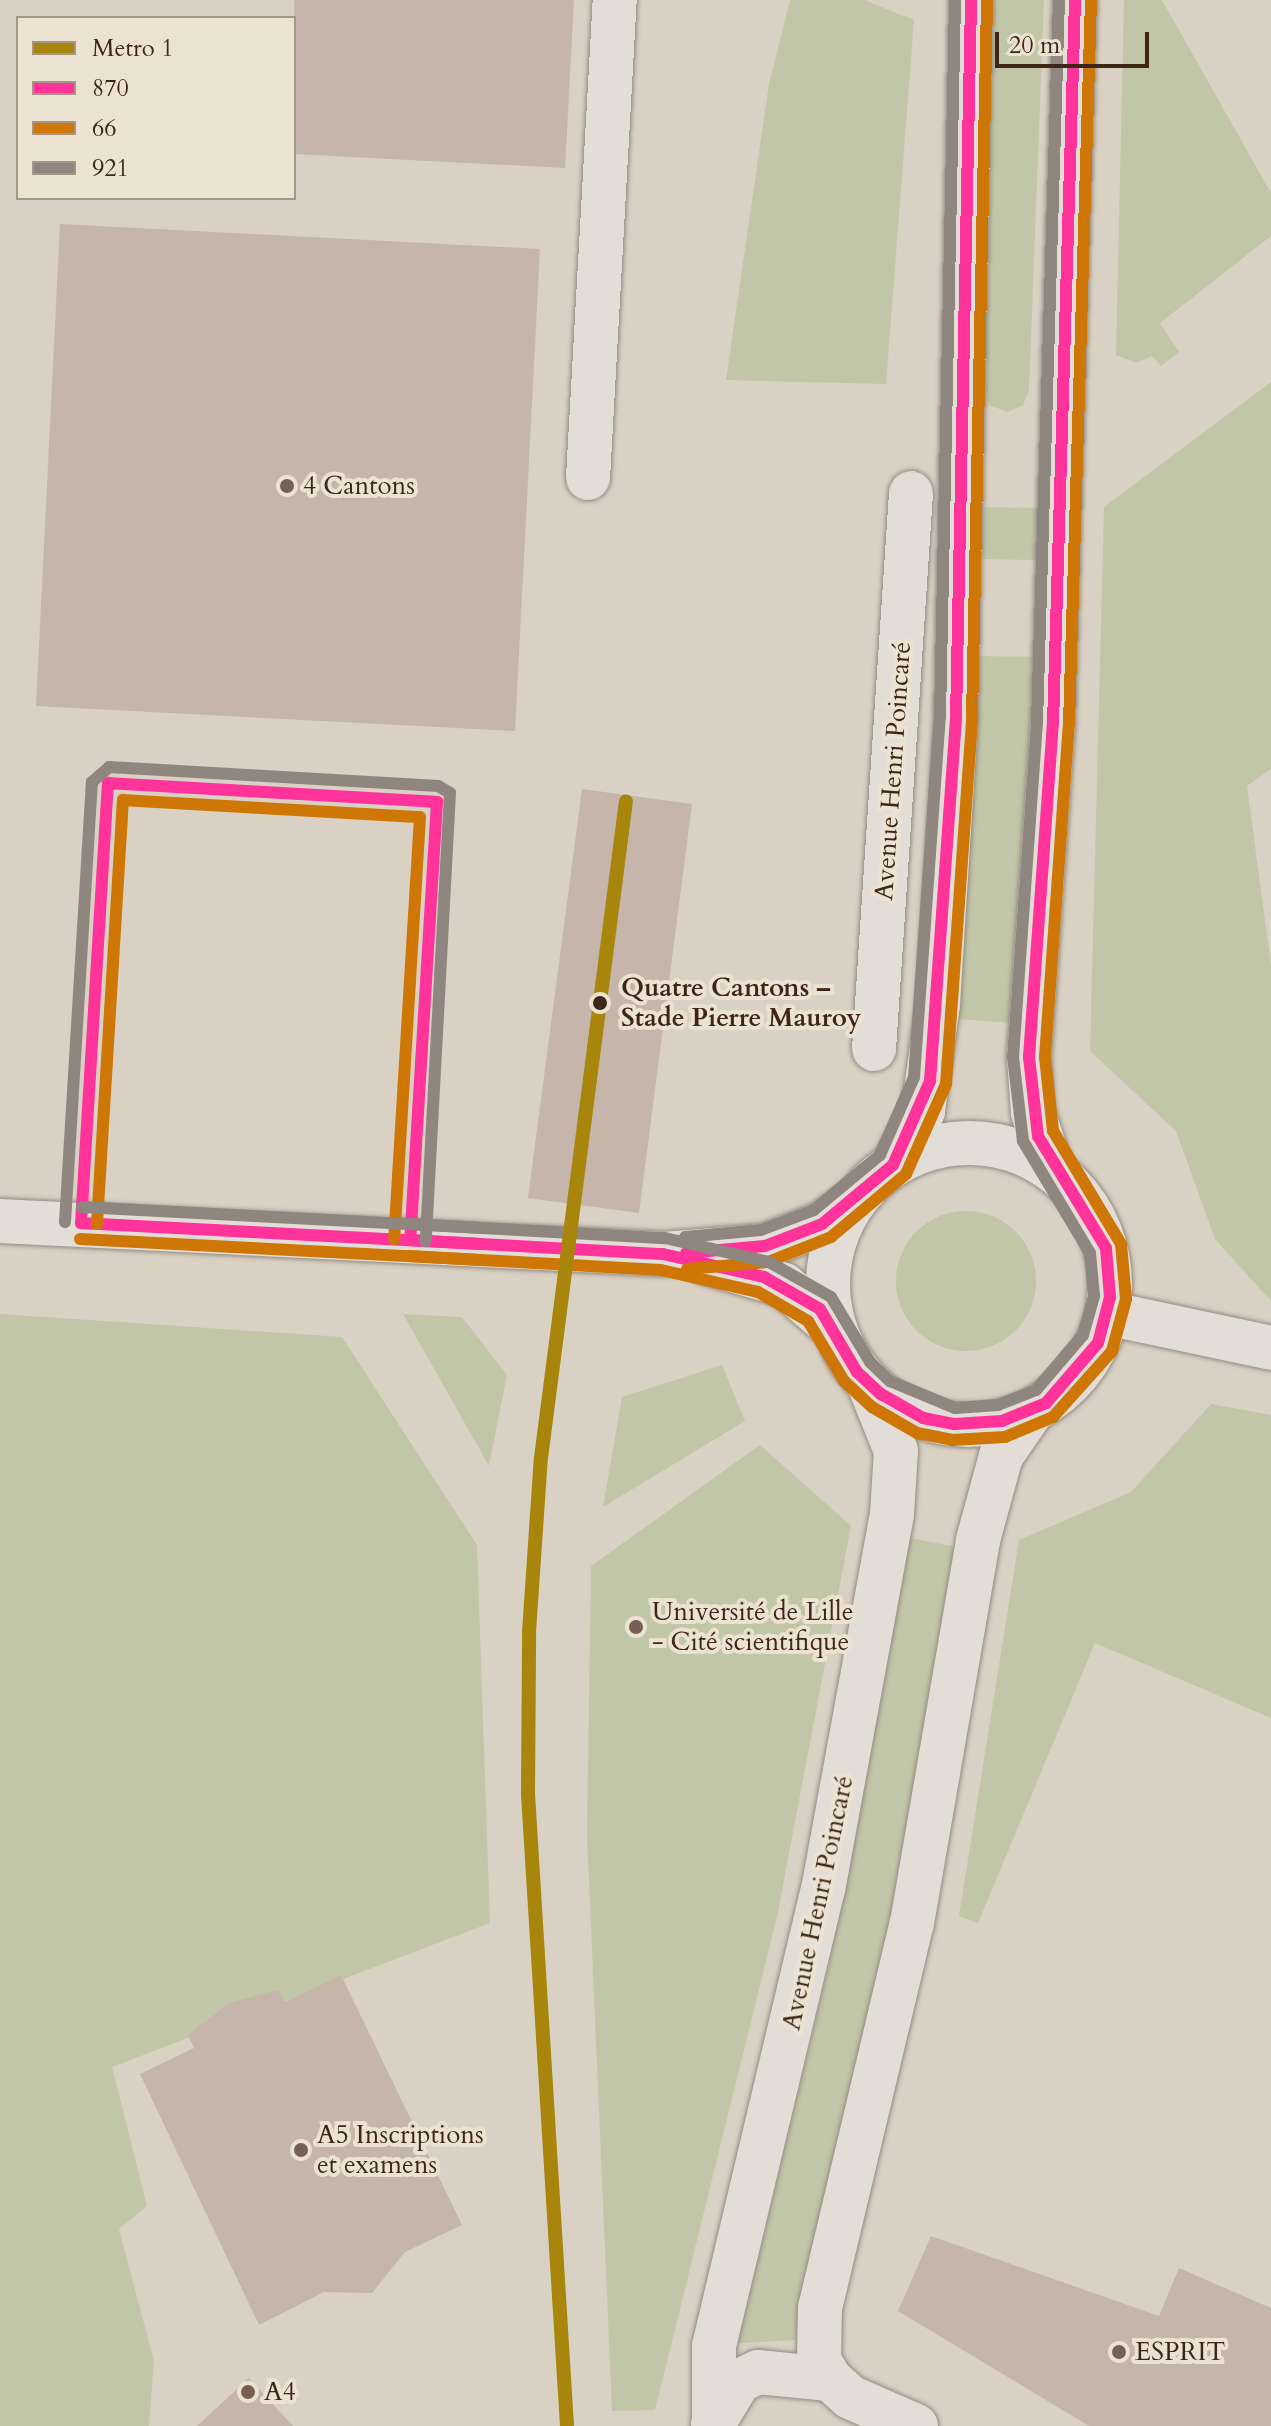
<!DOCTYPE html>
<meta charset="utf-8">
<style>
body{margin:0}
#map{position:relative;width:1271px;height:2426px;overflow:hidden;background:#d9d1c3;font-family:Cardo,serif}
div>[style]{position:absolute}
.green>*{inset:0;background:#c2c6a8}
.round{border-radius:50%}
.building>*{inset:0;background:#c5b5ab}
.roads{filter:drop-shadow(0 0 2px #938b82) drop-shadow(0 0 2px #938b82)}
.street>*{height:44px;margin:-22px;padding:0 22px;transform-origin:22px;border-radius:22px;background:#e2ded7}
.secondary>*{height:44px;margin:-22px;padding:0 22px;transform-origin:22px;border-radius:22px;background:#e2ded7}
.secondary>.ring{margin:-22px;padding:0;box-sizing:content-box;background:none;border:44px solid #e2ded7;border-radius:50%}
.bus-1>*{height:12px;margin:-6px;padding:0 6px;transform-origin:6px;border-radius:6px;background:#f39}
.bus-2>*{height:12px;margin:-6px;padding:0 6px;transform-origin:6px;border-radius:6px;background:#ce7706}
.bus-3>*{height:12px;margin:-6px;padding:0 6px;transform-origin:6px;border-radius:6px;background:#8f8680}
.metro-1>*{height:14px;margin:-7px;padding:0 7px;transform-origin:7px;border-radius:7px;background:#a8850b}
.dots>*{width:22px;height:22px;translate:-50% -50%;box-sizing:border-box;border:4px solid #ece2d2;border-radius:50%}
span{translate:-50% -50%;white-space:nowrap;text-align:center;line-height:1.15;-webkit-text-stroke:8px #ece2d2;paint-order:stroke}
.poi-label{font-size:26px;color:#3d2518}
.left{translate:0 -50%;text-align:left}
.street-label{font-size:26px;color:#3d2518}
.stop-label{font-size:26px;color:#3d2518;font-weight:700}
.legend{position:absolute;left:16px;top:16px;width:280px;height:184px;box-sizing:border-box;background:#ece2d2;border:2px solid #a69688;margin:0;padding:10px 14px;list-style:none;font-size:24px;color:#3d2518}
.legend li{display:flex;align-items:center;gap:16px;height:40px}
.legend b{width:40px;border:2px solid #a69688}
.scale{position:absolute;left:995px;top:32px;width:154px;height:36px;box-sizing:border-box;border:4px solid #3d2518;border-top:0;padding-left:10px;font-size:24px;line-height:28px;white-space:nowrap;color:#3d2518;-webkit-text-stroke:6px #ece2d2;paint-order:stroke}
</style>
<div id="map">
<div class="green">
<i style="clip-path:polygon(790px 0,864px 0,914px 20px,886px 384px,726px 380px,769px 84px)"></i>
<i style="clip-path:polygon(994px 0,1044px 0,1029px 390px,1023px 405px,1008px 412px,989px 405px,984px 380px)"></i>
<i style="clip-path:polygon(1124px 0,1162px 0,1271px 193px,1271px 236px,1160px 323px,1179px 352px,1161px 366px,1152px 356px,1136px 363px,1116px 355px)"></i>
<i style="clip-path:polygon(1271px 382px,1271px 769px,1247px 786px,1271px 966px,1271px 1301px,1215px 1239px,1176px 1131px,1090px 1051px,1104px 507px)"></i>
<i style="clip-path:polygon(976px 507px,1041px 508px,1039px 560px,975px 559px)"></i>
<i style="clip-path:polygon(979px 656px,1039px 657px,1015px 1023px,957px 1019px)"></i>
<i class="round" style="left:896px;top:1211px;width:140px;height:140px"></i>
<i style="clip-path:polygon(0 1314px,342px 1337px,477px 1545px,490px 1923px,112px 2067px,147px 2206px,119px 2229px,154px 2361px,149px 2426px,0 2426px)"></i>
<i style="clip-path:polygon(403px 1314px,462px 1317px,507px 1375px,489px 1466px)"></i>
<i style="clip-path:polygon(722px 1365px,745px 1421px,603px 1507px,622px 1397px)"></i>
<i style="clip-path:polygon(1211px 1404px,1271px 1415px,1271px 1718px,1095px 1643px,978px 1923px,959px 1916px,1019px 1540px,1131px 1492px)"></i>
<i style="clip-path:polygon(760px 1445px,851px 1526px,777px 1917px,655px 2410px,612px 2411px,587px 1835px,591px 1566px)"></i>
<i style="clip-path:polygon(910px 1538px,956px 1547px,881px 1967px,795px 2340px,738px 2343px,829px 1965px)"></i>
</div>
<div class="building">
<i style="clip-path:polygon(294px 0,574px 0,565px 168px,294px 154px)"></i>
<i style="clip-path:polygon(60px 224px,540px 249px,515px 731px,36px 706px)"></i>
<i style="clip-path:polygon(582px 789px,692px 804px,639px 1213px,528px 1198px)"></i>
<i style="clip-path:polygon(341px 1975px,462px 2225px,405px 2252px,372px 2293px,324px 2292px,259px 2325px,140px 2074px,194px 2048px,188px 2035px,229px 2003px,278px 1990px,285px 2002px)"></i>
<i style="clip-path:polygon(931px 2236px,1159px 2316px,1179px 2268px,1271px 2308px,1271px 2426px,1089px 2426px,898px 2311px)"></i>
<i style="clip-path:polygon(249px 2378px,293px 2426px,197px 2426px)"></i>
</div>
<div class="roads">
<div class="street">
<i style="left:588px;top:478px;width:479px;rotate:-86.8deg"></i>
<i style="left:874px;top:1049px;width:557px;rotate:-86.19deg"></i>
<i style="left:1107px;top:1313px;width:168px;rotate:12deg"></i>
<i style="left:713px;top:2424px;width:50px;rotate:-58.8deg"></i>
<i style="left:739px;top:2381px;width:21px;rotate:-25deg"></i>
<i style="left:758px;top:2372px;width:72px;rotate:5.6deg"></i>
<i style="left:714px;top:2426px;width:80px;rotate:-90deg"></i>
<i style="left:714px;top:2346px;width:469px;rotate:-76.6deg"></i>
<i style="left:823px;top:1890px;width:382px;rotate:-79.6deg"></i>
<i style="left:892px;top:1514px;width:63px;rotate:-86.4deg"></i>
<i style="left:896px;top:1451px;width:72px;rotate:-111.9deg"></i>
<i style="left:916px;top:2426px;width:72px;rotate:-156.3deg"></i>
<i style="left:850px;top:2397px;width:27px;rotate:-138deg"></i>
<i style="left:830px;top:2379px;width:22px;rotate:-120deg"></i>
<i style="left:819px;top:2360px;width:52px;rotate:-88.9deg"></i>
<i style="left:820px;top:2308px;width:396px;rotate:-76.6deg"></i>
<i style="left:912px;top:1923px;width:389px;rotate:-80.2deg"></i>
<i style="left:978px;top:1540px;width:87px;rotate:-74.7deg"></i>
<i style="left:1001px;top:1456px;width:55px;rotate:-55.4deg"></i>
</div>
<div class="secondary">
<i class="ring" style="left:828px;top:1143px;width:238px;height:238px"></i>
<i style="left:893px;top:1165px;width:62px;rotate:-60.9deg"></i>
<i style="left:923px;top:1111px;width:108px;rotate:-82deg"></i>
<i style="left:938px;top:1004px;width:287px;rotate:-86.4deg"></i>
<i style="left:956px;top:718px;width:718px;rotate:-88.8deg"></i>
<i style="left:1052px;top:1170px;width:60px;rotate:-108.4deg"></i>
<i style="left:1033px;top:1113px;width:56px;rotate:-94.1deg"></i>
<i style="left:1029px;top:1057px;width:334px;rotate:-85.9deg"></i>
<i style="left:1053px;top:724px;width:724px;rotate:-88.26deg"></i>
<i style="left:0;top:1221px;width:664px;rotate:2.85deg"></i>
<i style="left:663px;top:1254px;width:102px;rotate:-4.5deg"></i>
<i style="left:765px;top:1246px;width:61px;rotate:-21.1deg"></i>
<i style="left:822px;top:1224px;width:39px;rotate:-36deg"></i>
<i style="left:705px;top:1262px;width:82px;rotate:16.2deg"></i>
<i style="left:784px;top:1285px;width:66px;rotate:40.7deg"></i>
</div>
</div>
<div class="bus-1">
<i style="left:81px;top:1223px;width:399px;rotate:3deg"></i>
<i style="left:81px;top:1223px;width:441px;rotate:-86.5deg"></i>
<i style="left:108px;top:783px;width:330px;rotate:3.3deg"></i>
<i style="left:437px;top:802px;width:439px;rotate:93.5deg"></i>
<i style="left:410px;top:1240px;width:253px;rotate:3.2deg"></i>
<i style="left:663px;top:1254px;width:104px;rotate:12.8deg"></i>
<i style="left:764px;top:1277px;width:64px;rotate:29.7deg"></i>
<i style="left:820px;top:1309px;width:73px;rotate:59.6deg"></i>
<i style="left:857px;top:1372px;width:33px;rotate:43deg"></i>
<i style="left:881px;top:1394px;width:48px;rotate:29.7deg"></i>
<i style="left:923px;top:1418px;width:32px;rotate:11deg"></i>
<i style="left:954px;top:1424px;width:48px;rotate:-3.6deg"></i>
<i style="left:1002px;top:1421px;width:48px;rotate:-22.2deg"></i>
<i style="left:1046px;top:1403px;width:79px;rotate:-49.1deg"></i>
<i style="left:1098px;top:1343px;width:48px;rotate:-75.4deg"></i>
<i style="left:1110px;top:1297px;width:49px;rotate:-94.7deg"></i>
<i style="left:1106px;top:1248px;width:131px;rotate:-121.3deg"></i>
<i style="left:1038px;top:1136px;width:80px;rotate:-96.5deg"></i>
<i style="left:1029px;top:1057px;width:334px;rotate:-85.9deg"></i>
<i style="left:1053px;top:724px;width:724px;rotate:-88.26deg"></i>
<i style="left:686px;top:1253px;width:79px;rotate:-5.1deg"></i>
<i style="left:765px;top:1246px;width:61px;rotate:-21.1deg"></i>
<i style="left:822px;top:1224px;width:92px;rotate:-39.7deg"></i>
<i style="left:893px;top:1165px;width:92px;rotate:-66.2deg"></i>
<i style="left:930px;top:1081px;width:364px;rotate:-85.9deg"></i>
<i style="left:956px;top:718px;width:718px;rotate:-88.8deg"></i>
</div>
<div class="bus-2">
<i style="left:97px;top:1224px;width:425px;rotate:-86.5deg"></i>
<i style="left:123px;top:800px;width:297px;rotate:3.3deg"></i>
<i style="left:420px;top:817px;width:423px;rotate:93.5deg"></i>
<i style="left:80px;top:1239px;width:399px;rotate:3deg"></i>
<i style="left:409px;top:1256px;width:252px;rotate:3.2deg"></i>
<i style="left:661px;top:1270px;width:99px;rotate:12.8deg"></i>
<i style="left:758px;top:1292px;width:58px;rotate:30.1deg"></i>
<i style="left:808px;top:1321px;width:70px;rotate:59deg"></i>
<i style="left:844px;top:1381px;width:38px;rotate:43deg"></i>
<i style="left:872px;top:1407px;width:52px;rotate:30deg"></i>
<i style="left:917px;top:1433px;width:36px;rotate:11deg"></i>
<i style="left:952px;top:1440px;width:53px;rotate:-3.2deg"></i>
<i style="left:1005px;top:1437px;width:52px;rotate:-22.6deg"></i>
<i style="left:1053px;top:1417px;width:89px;rotate:-48.2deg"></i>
<i style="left:1112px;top:1351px;width:54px;rotate:-74.9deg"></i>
<i style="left:1126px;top:1299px;width:55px;rotate:-95.2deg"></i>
<i style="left:1121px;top:1244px;width:132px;rotate:-121deg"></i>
<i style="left:1053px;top:1131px;width:74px;rotate:-96.2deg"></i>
<i style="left:1045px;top:1057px;width:334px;rotate:-85.9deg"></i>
<i style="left:1069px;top:724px;width:724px;rotate:-88.26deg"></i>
<i style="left:687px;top:1269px;width:81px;rotate:-4.9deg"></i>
<i style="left:768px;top:1262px;width:68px;rotate:-21.6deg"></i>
<i style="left:831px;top:1237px;width:98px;rotate:-40deg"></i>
<i style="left:906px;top:1174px;width:98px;rotate:-66deg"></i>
<i style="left:946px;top:1084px;width:367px;rotate:-85.9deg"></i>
<i style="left:972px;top:718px;width:718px;rotate:-88.8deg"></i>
</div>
<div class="bus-3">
<i style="left:82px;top:1207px;width:399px;rotate:3deg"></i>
<i style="left:65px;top:1222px;width:441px;rotate:-86.5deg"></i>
<i style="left:92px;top:782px;width:23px;rotate:-41deg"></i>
<i style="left:109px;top:767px;width:330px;rotate:3.3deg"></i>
<i style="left:438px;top:786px;width:14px;rotate:30deg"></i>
<i style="left:450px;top:793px;width:449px;rotate:93.1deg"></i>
<i style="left:411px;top:1224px;width:254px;rotate:3.2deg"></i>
<i style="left:665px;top:1238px;width:107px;rotate:13deg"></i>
<i style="left:769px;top:1262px;width:71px;rotate:29.4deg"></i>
<i style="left:831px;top:1297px;width:76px;rotate:59deg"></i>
<i style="left:870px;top:1362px;width:28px;rotate:44deg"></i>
<i style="left:890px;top:1381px;width:70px;rotate:22.6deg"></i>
<i style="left:955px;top:1408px;width:43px;rotate:-4deg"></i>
<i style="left:998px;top:1405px;width:41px;rotate:-21.5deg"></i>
<i style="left:1036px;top:1390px;width:72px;rotate:-49.5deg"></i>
<i style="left:1083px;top:1335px;width:41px;rotate:-74.2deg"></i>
<i style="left:1094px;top:1296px;width:43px;rotate:-95.3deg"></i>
<i style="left:1090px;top:1253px;width:131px;rotate:-120.9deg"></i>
<i style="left:1023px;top:1141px;width:85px;rotate:-96.8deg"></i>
<i style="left:1013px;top:1057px;width:335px;rotate:-85.9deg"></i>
<i style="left:1037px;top:723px;width:723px;rotate:-88.26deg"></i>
<i style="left:685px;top:1237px;width:76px;rotate:-5.3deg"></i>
<i style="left:761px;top:1230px;width:57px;rotate:-20.7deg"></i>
<i style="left:814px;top:1210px;width:86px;rotate:-39.8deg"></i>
<i style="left:880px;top:1155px;width:85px;rotate:-66.4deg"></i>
<i style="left:914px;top:1077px;width:361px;rotate:-85.9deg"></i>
<i style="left:940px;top:717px;width:717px;rotate:-88.8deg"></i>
</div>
<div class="metro-1">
<i style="left:567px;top:2426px;width:633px;rotate:-93.53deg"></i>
<i style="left:528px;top:1794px;width:162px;rotate:-89.6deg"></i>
<i style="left:529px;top:1632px;width:174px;rotate:-86.1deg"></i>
<i style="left:541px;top:1458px;width:662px;rotate:-82.63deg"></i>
</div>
<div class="dots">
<i style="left:287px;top:486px;background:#746154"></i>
<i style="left:600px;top:1003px;background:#3d2518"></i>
<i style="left:636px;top:1627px;background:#746154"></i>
<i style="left:301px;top:2150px;background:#746154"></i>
<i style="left:1119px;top:2352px;background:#746154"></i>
<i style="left:248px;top:2392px;background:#746154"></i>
</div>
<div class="poi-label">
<span class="left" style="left:303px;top:486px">4 Cantons</span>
<span class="left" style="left:652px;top:1627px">Université de Lille<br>‐ Cité scientifique</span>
<span class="left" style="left:317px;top:2150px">A5 Inscriptions<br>et examens</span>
<span class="left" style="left:1135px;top:2352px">ESPRIT</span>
<span class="left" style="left:264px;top:2392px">A4</span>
</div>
<div class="street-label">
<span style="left:893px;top:771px;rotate:-86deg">Avenue Henri Poincaré</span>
<span style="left:818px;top:1903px;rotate:-78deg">Avenue Henri Poincaré</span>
</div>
<div class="stop-label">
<span class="left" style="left:621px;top:1003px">Quatre Cantons –<br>Stade Pierre Mauroy</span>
</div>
<ul class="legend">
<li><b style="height:10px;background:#a8850b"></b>Metro 1</li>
<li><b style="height:10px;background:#f39"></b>870</li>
<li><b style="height:10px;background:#ce7706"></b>66</li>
<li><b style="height:10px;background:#8f8680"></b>921</li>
</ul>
<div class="scale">20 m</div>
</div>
